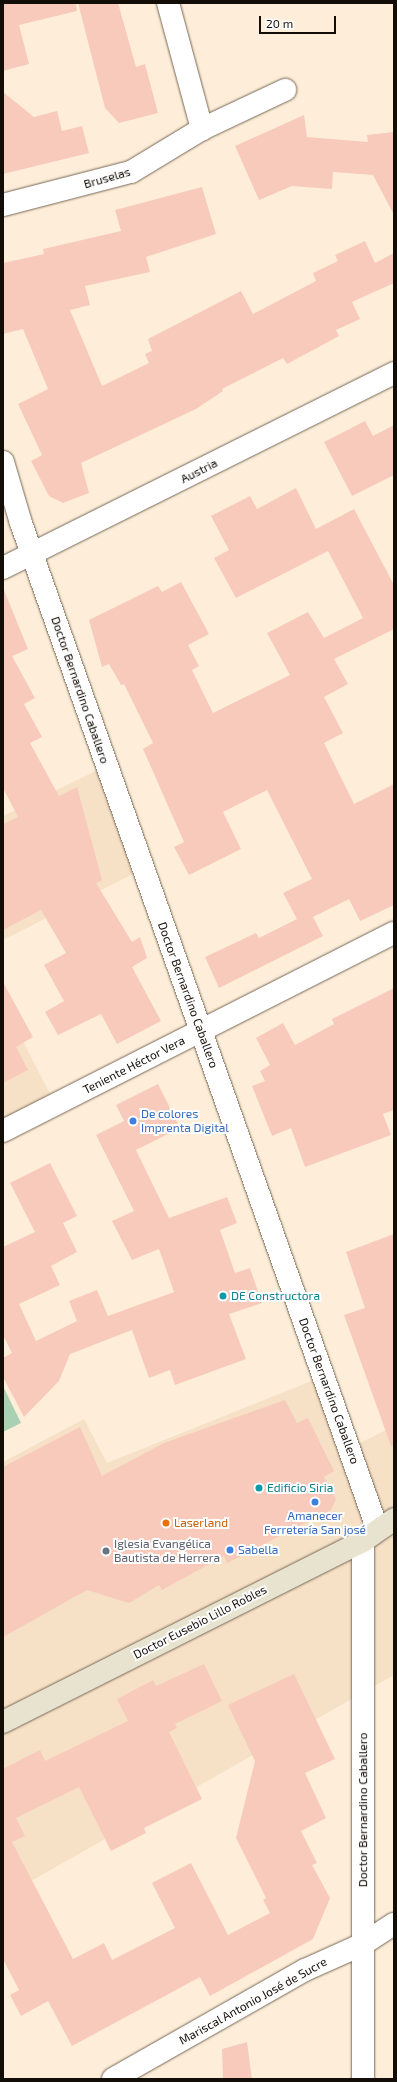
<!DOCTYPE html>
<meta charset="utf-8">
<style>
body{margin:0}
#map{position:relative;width:397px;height:2082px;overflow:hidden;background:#feeed9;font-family:"Exo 2",sans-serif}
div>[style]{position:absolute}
.built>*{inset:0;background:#f6e0c6}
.green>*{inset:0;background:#aad0b4}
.building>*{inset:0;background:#f8cabc}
.roads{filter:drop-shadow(0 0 1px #766756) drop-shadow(0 0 1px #766756)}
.minor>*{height:22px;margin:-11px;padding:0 11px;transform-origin:11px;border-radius:11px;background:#fff}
.tertiary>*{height:22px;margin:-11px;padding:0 11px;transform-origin:11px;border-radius:11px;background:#fff}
.secondary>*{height:22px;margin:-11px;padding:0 11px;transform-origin:11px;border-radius:11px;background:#e8e3ce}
.dots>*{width:11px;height:11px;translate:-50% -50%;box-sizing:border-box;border:2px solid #fefefe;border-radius:50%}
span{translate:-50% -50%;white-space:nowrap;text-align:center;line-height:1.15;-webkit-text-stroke:4px #fefefe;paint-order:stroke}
.street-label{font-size:12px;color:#130d07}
.shop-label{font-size:12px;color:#366cbe}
.left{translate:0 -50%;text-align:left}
.culture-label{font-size:12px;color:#0d838f}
.food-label{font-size:12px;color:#c56008}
.worship-label{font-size:12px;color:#5b616d}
.frame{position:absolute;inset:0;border:4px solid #130d07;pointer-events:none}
.scale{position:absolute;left:259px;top:16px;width:77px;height:18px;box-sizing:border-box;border:2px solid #130d07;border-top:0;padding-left:5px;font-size:12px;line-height:14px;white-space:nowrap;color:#130d07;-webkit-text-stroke:3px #fefefe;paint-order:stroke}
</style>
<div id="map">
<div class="built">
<i style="clip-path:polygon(100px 769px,135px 873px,3px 940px,3px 816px)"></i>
<i style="clip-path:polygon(3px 1002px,52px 1098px,3px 1120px)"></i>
<i style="clip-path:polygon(329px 1374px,356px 1445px,394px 1426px,394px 1675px,3px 1897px,3px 1462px,84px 1419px,107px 1463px)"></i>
</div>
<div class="green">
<i style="clip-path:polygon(3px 1386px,21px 1423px,3px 1432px)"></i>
</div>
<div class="building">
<i style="clip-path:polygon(3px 3px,76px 3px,77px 11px,19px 25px,29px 64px,3px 71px)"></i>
<i style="clip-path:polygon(78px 3px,118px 3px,136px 67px,145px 64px,158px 113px,119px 123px,105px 108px)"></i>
<i style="clip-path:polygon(3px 92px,34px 117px,57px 111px,62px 131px,82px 126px,89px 153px,3px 174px)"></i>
<i style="clip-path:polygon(304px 115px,307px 137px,368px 142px,367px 135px,394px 132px,394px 215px,373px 175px,333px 172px,332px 189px,292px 186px,259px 200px,235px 146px)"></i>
<i style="clip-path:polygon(202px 187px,216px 234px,146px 257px,150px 272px,85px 286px,90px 305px,70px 310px,102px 386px,149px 363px,145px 354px,152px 351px,148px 339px,241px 291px,253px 314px,316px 281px,313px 273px,338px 261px,335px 255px,365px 241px,375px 263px,394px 253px,394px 283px,352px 302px,360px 319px,336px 330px,339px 336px,287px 364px,283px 358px,222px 389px,223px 391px,196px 409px,81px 463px,89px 493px,63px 503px,49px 496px,31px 461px,42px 455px,18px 404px,48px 389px,23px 329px,3px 334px,3px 263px,44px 254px,43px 249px,121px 231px,115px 210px)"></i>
<i style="clip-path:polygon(365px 421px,373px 436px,394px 425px,394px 475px,352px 496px,324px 442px)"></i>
<i style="clip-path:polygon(296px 488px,316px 529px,354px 509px,394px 585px,394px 629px,334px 659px,348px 684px,324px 697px,343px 733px,324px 743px,354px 804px,394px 784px,394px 905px,360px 921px,349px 899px,313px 917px,323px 936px,219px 988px,205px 957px,256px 933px,259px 938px,297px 919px,283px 893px,312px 879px,267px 790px,223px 812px,241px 849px,189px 875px,174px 847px,184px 842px,143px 749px,153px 743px,124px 684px,121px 685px,109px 664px,102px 667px,89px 620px,158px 586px,162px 592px,181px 582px,209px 634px,188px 645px,199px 666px,192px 670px,213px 713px,290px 675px,267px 633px,308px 612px,324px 638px,363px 618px,328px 551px,236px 598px,214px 558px,229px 550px,211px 516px,250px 496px,257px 509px)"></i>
<i style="clip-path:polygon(4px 590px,28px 649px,12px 656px,35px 698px,24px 704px,42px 737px,30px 743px,59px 796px,77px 787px,102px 880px,96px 883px,132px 942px,140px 937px,147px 958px,132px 967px,161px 1021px,117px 1044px,101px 1014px,58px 1035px,45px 1012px,64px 1001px,44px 965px,66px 953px,41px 910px,3px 930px,3px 824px,18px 817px,3px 788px)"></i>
<i style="clip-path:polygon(3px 982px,33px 1037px,16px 1047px,28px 1070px,3px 1083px)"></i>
<i style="clip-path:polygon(394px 988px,394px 1110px,383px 1114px,391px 1135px,305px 1167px,291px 1128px,272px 1136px,252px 1086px,265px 1081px,260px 1071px,270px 1065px,256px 1038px,283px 1023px,295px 1045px,334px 1024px,332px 1019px)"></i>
<i style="clip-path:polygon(158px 1084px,180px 1128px,136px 1150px,169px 1218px,227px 1197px,237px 1223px,220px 1230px,235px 1273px,250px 1268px,262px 1303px,229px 1314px,246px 1359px,175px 1385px,170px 1370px,149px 1378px,132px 1330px,70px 1354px,59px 1381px,24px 1417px,3px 1377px,3px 1358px,12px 1353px,3px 1335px,3px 1247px,35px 1232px,10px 1183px,50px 1163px,77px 1216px,63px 1223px,77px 1252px,51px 1266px,60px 1285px,19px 1304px,36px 1341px,77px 1321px,69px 1301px,97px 1290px,108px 1316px,174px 1292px,159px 1249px,132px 1260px,112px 1221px,134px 1211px,96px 1135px,124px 1121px,116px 1105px)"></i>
<i style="clip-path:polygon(394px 1234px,394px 1445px,391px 1446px,344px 1315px,365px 1308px,346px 1252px)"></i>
<i style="clip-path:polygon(285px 1400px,297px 1423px,308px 1418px,334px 1471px,324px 1477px,336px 1499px,331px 1510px,227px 1563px,224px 1556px,162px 1590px,159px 1585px,129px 1603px,87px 1590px,3px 1637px,3px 1467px,80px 1427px,102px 1476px,164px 1443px)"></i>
<i style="clip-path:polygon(204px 1664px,222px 1701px,175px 1724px,177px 1728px,169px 1732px,202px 1799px,144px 1828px,146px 1833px,111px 1851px,79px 1787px,16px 1818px,25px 1836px,12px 1842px,73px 1959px,104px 1943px,112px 1960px,175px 1928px,152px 1883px,191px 1863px,228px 1935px,270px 1913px,263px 1900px,266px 1898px,236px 1838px,255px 1761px,228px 1705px,294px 1674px,335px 1759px,305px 1773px,326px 1818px,301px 1831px,317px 1863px,312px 1865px,330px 1898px,313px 1939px,210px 1996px,200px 1977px,72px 2046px,48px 2001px,21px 2016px,10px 1995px,19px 1990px,3px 1959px,3px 1769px,40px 1750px,45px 1761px,128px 1721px,117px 1699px,153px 1680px,156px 1686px)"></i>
<i style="clip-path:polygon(247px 2042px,252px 2079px,223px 2079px,222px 2049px)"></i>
</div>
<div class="roads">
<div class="minor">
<i style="left:168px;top:3px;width:131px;rotate:74.9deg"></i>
<i style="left:3px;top:205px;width:132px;rotate:-14.5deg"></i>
<i style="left:131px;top:172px;width:83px;rotate:-31.2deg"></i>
<i style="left:202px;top:129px;width:92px;rotate:-25.2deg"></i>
<i style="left:3px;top:568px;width:437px;rotate:-26.5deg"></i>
<i style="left:3px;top:1131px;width:438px;rotate:-26.9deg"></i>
<i style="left:363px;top:1541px;width:538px;rotate:90deg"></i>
<i style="left:113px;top:2079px;width:221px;rotate:-29.6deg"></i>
<i style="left:305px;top:1970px;width:64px;rotate:-24.1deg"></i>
<i style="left:363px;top:1944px;width:37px;rotate:-33deg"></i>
</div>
<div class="tertiary">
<i style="left:3px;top:462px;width:64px;rotate:73.6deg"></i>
<i style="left:21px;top:523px;width:1066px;rotate:70.49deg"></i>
</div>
<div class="secondary">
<i style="left:3px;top:1722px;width:403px;rotate:-26.7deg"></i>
<i style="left:363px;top:1541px;width:38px;rotate:-35deg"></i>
</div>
</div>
<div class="dots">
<i style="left:133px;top:1121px;background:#3f7fe0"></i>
<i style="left:223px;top:1296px;background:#0f9aa8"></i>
<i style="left:259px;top:1488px;background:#0f9aa8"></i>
<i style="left:315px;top:1502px;background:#3f7fe0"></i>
<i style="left:166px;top:1523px;background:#e8710a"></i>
<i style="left:230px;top:1550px;background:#3f7fe0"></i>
<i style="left:106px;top:1551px;background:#6b7280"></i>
</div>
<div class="street-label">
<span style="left:107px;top:178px;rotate:-16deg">Bruselas</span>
<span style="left:199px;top:471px;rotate:-27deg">Austria</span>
<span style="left:80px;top:690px;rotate:71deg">Doctor Bernardino Caballero</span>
<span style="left:188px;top:995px;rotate:70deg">Doctor Bernardino Caballero</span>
<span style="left:134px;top:1065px;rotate:-27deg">Teniente Héctor Vera</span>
<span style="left:329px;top:1391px;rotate:70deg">Doctor Bernardino Caballero</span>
<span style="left:200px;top:1622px;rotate:-27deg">Doctor Eusebio Lillo Robles</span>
<span style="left:363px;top:1810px;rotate:-90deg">Doctor Bernardino Caballero</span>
<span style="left:253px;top:2001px;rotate:-29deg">Mariscal Antonio José de Sucre</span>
</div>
<div class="shop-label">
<span class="left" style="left:141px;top:1121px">De colores<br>Imprenta Digital</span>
<span style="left:315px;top:1523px">Amanecer<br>Ferretería San josé</span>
<span class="left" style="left:238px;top:1550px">Sabella</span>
</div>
<div class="culture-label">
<span class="left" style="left:231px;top:1296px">DE Constructora</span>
<span class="left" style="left:267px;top:1488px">Edificio Siria</span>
</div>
<div class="food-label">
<span class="left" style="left:174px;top:1523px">Laserland</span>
</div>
<div class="worship-label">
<span class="left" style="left:114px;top:1551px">Iglesia Evangélica<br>Bautista de Herrera</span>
</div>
<div class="frame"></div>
<div class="scale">20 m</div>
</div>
